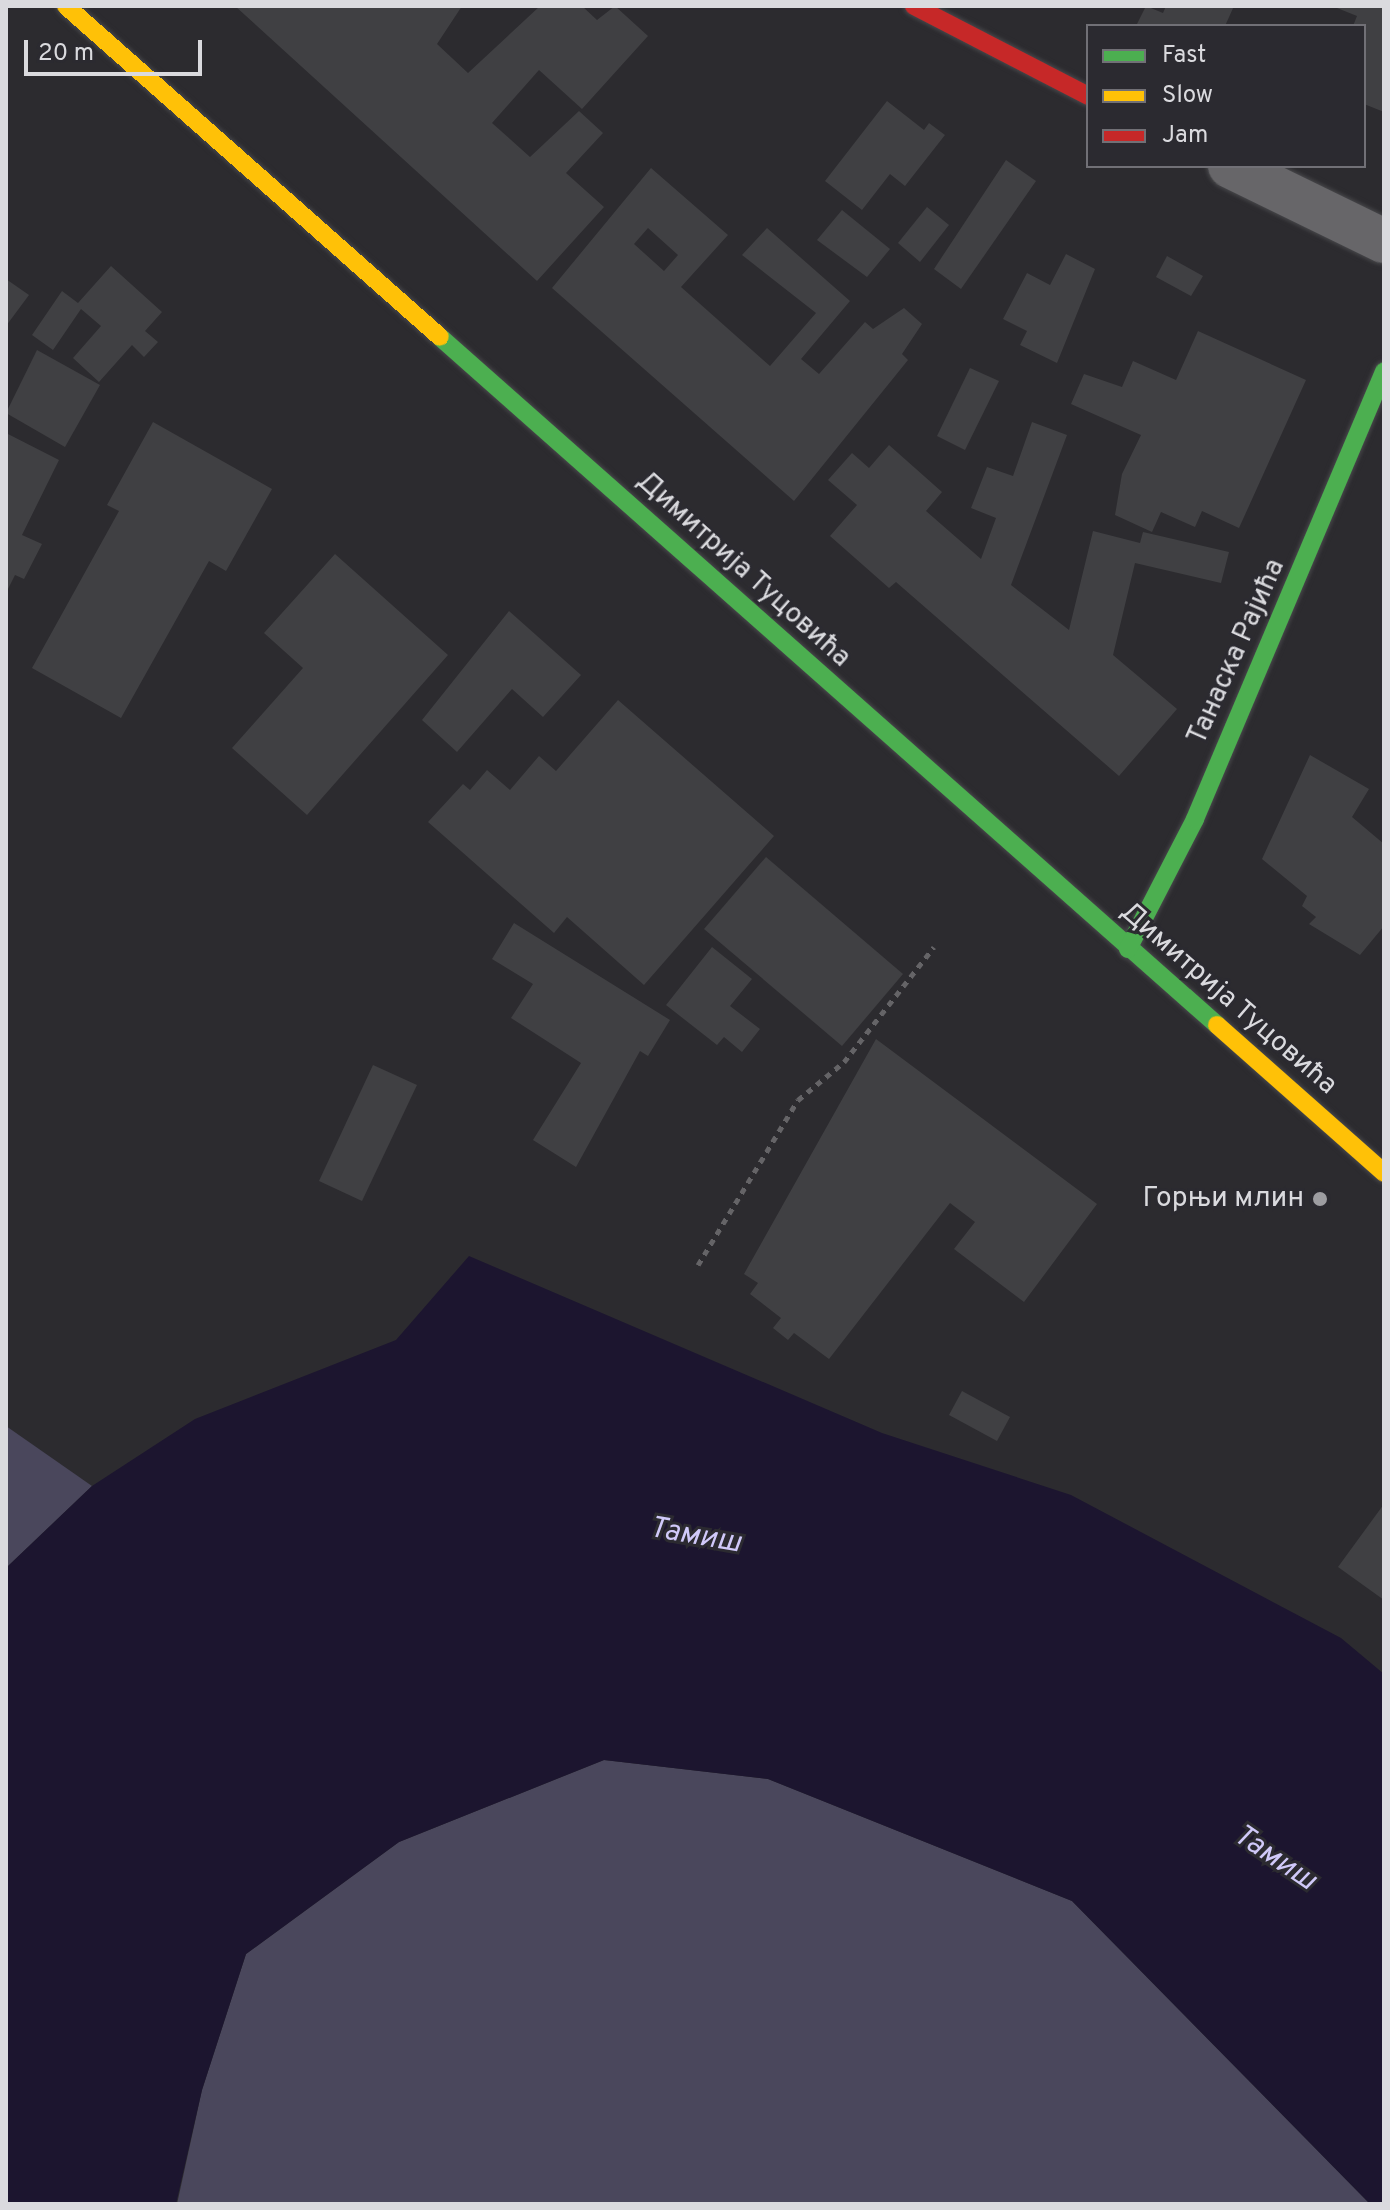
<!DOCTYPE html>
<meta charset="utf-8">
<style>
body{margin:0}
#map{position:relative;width:1390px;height:2210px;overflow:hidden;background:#2c2b2f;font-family:Overpass,sans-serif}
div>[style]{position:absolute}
.green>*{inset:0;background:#4a475c}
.water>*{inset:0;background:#1c152f}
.building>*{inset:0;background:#404043}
.path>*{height:5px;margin-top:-2.5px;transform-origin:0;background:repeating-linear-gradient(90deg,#656467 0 6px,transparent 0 12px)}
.roads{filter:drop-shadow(0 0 2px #48484b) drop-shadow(0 0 2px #48484b)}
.street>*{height:44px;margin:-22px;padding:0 22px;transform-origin:22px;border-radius:22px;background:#676669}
.fast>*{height:18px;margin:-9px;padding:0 9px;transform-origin:9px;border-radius:9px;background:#4caf50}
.slow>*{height:18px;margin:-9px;padding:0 9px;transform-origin:9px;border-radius:9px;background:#ffc107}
.jam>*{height:18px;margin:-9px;padding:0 9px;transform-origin:9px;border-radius:9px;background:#c62828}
.dots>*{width:22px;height:22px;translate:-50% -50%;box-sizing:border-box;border:4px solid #2b2a30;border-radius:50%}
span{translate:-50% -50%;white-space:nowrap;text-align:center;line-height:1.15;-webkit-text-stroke:6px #2b2a30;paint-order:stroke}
.street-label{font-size:28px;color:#dadade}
.poi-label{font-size:28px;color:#dadade}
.right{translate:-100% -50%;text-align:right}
.water-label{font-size:30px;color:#d0c9f9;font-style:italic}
.frame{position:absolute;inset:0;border:8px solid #dadade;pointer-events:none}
.legend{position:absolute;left:1086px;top:24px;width:280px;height:144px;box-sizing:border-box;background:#2b2a30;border:2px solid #717076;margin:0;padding:10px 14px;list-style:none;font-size:24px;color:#dadade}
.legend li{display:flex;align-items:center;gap:16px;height:40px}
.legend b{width:40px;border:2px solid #717076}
.scale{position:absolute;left:24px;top:40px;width:178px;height:36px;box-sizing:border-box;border:4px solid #dadade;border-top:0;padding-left:10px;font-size:24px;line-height:28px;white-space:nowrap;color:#dadade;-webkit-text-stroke:6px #2b2a30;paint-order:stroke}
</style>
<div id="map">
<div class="green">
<i style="clip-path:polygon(6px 1426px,92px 1486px,6px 1568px)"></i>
<i style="clip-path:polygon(604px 1760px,768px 1779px,1072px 1901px,1370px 2204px,177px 2204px,202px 2090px,246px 1954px,399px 1842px)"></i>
</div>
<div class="water">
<i style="clip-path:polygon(469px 1256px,882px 1433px,1071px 1495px,1341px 1638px,1384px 1674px,1384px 2204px,1370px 2204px,1072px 1901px,768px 1779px,604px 1760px,399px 1842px,246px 1954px,202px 2090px,176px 2204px,6px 2204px,6px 1568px,92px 1486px,195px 1419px,396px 1340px)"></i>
</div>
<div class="building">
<i style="clip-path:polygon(235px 6px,462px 6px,437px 44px,468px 73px,540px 6px,582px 6px,597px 20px,615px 6px,648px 36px,582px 109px,539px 70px,492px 123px,530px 157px,579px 111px,603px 133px,566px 173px,604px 207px,537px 281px)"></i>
<i style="clip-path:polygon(1146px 6px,1163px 13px,1166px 6px,1234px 6px,1225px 26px,1136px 26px)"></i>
<i style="clip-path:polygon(1332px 6px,1384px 6px,1384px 112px,1364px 104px,1364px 26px,1353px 26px,1357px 16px)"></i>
<i style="clip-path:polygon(887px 101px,924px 130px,929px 123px,945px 135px,905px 186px,890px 174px,862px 210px,825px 181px)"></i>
<i style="clip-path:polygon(1006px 160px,1036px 181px,961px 289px,934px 269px)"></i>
<i style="clip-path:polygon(evenodd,651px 168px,728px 235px,681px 287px,770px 366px,816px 313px,742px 255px,767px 228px,850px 301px,801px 359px,819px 374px,865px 322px,873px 329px,904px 308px,922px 324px,902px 354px,908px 360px,794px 501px,552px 288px,651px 168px,648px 228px,678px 255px,664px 271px,634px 244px,648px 228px)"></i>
<i style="clip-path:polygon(927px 207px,949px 225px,920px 262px,898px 243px)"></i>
<i style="clip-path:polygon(842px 210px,890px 249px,867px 277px,817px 240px)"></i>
<i style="clip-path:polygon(1066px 254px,1095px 269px,1057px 363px,1020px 345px,1027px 331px,1003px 319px,1027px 273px,1050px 285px)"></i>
<i style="clip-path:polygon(1167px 256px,1203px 276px,1191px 296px,1156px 277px)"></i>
<i style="clip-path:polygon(111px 266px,162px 312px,145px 331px,158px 342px,144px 357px,132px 345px,99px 382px,73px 358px,101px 326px,81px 309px,53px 350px,32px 335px,62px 291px,78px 303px)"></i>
<i style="clip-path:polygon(6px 279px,29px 295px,6px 326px)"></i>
<i style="clip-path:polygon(1198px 331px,1306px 380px,1239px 528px,1202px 511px,1195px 527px,1161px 512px,1152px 532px,1115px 515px,1122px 474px,1141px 435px,1071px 404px,1084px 374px,1122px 387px,1133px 361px,1176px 380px)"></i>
<i style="clip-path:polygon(37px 350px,100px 385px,65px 447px,6px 413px)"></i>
<i style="clip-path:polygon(970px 368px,999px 381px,965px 450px,937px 436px)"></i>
<i style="clip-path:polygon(153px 422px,272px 489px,226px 571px,209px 561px,121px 718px,32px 668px,119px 511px,107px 505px)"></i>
<i style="clip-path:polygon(1032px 422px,1067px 435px,1011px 585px,1069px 630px,1093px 531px,1140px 543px,1143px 532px,1229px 552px,1221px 583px,1135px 563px,1113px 655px,1177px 709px,1119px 776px,896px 582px,889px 588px,830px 536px,857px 505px,828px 480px,852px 453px,869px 468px,889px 445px,942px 492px,926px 511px,981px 559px,996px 518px,971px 508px,987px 467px,1013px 476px)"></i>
<i style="clip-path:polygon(6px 433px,59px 460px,22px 535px,42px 544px,24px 579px,15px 575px,6px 593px)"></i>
<i style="clip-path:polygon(335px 554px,448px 655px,307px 815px,232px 748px,303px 668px,264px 633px)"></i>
<i style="clip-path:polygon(509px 611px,581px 675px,543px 717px,512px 689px,457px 752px,422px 720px)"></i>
<i style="clip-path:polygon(618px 700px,774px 836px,644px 985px,567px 917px,554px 933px,428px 822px,463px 784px,470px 790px,487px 770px,510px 790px,539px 756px,556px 771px)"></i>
<i style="clip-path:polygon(1310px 755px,1369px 789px,1352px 817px,1384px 844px,1384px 926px,1360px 955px,1309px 924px,1316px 917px,1302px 906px,1307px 896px,1262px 859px)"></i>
<i style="clip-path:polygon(766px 857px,903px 974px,842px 1046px,704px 929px)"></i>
<i style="clip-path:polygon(514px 923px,670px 1020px,648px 1056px,640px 1051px,576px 1167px,533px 1140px,581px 1063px,511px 1018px,533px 984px,492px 959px)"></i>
<i style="clip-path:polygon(712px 947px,752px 979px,730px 1006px,760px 1029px,742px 1052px,724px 1037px,717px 1045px,666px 1005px)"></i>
<i style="clip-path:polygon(876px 1039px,1097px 1204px,1024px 1302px,954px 1249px,975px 1222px,950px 1203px,829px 1359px,794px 1333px,788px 1340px,773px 1328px,781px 1318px,750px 1294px,758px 1283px,744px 1274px)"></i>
<i style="clip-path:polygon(373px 1065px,417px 1085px,362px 1201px,319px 1181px)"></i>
<i style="clip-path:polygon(962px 1391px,1010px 1417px,997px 1441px,949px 1415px)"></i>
<i style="clip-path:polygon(1384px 1504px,1384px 1600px,1338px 1567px)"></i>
</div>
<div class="path">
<i style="left:698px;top:1265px;width:193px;rotate:-58.8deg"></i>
<i style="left:798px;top:1100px;width:60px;rotate:-39.6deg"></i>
<i style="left:844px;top:1062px;width:146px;rotate:-52deg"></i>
</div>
<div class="roads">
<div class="street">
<i style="left:1230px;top:166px;width:171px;rotate:26deg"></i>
</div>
<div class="fast">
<i style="left:440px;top:337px;width:1038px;rotate:41.52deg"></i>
<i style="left:1128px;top:949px;width:146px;rotate:-62.7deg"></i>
<i style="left:1195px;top:819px;width:486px;rotate:-67.1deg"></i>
</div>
<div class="slow">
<i style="left:66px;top:6px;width:499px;rotate:41.5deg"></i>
<i style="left:1217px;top:1025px;width:223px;rotate:41.5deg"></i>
</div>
<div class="jam">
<i style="left:914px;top:6px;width:196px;rotate:27.3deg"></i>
</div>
</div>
<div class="dots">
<i style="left:1320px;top:1199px;background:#9d9da1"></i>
</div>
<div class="street-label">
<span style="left:743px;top:570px;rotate:42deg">Димитрија Туцовића</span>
<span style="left:1237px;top:652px;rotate:-66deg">Танаска Рајића</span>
<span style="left:1228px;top:999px;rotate:41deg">Димитрија Туцовића</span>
</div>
<div class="poi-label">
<span class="right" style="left:1304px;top:1199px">Горњи млин</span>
</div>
<div class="water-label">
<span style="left:695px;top:1537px;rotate:10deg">Тамиш</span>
<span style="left:1274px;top:1859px;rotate:34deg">Тамиш</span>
</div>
<div class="frame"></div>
<ul class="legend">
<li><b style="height:10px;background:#4caf50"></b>Fast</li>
<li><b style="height:10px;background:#ffc107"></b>Slow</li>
<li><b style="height:10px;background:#c62828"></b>Jam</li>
</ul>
<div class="scale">20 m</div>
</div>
